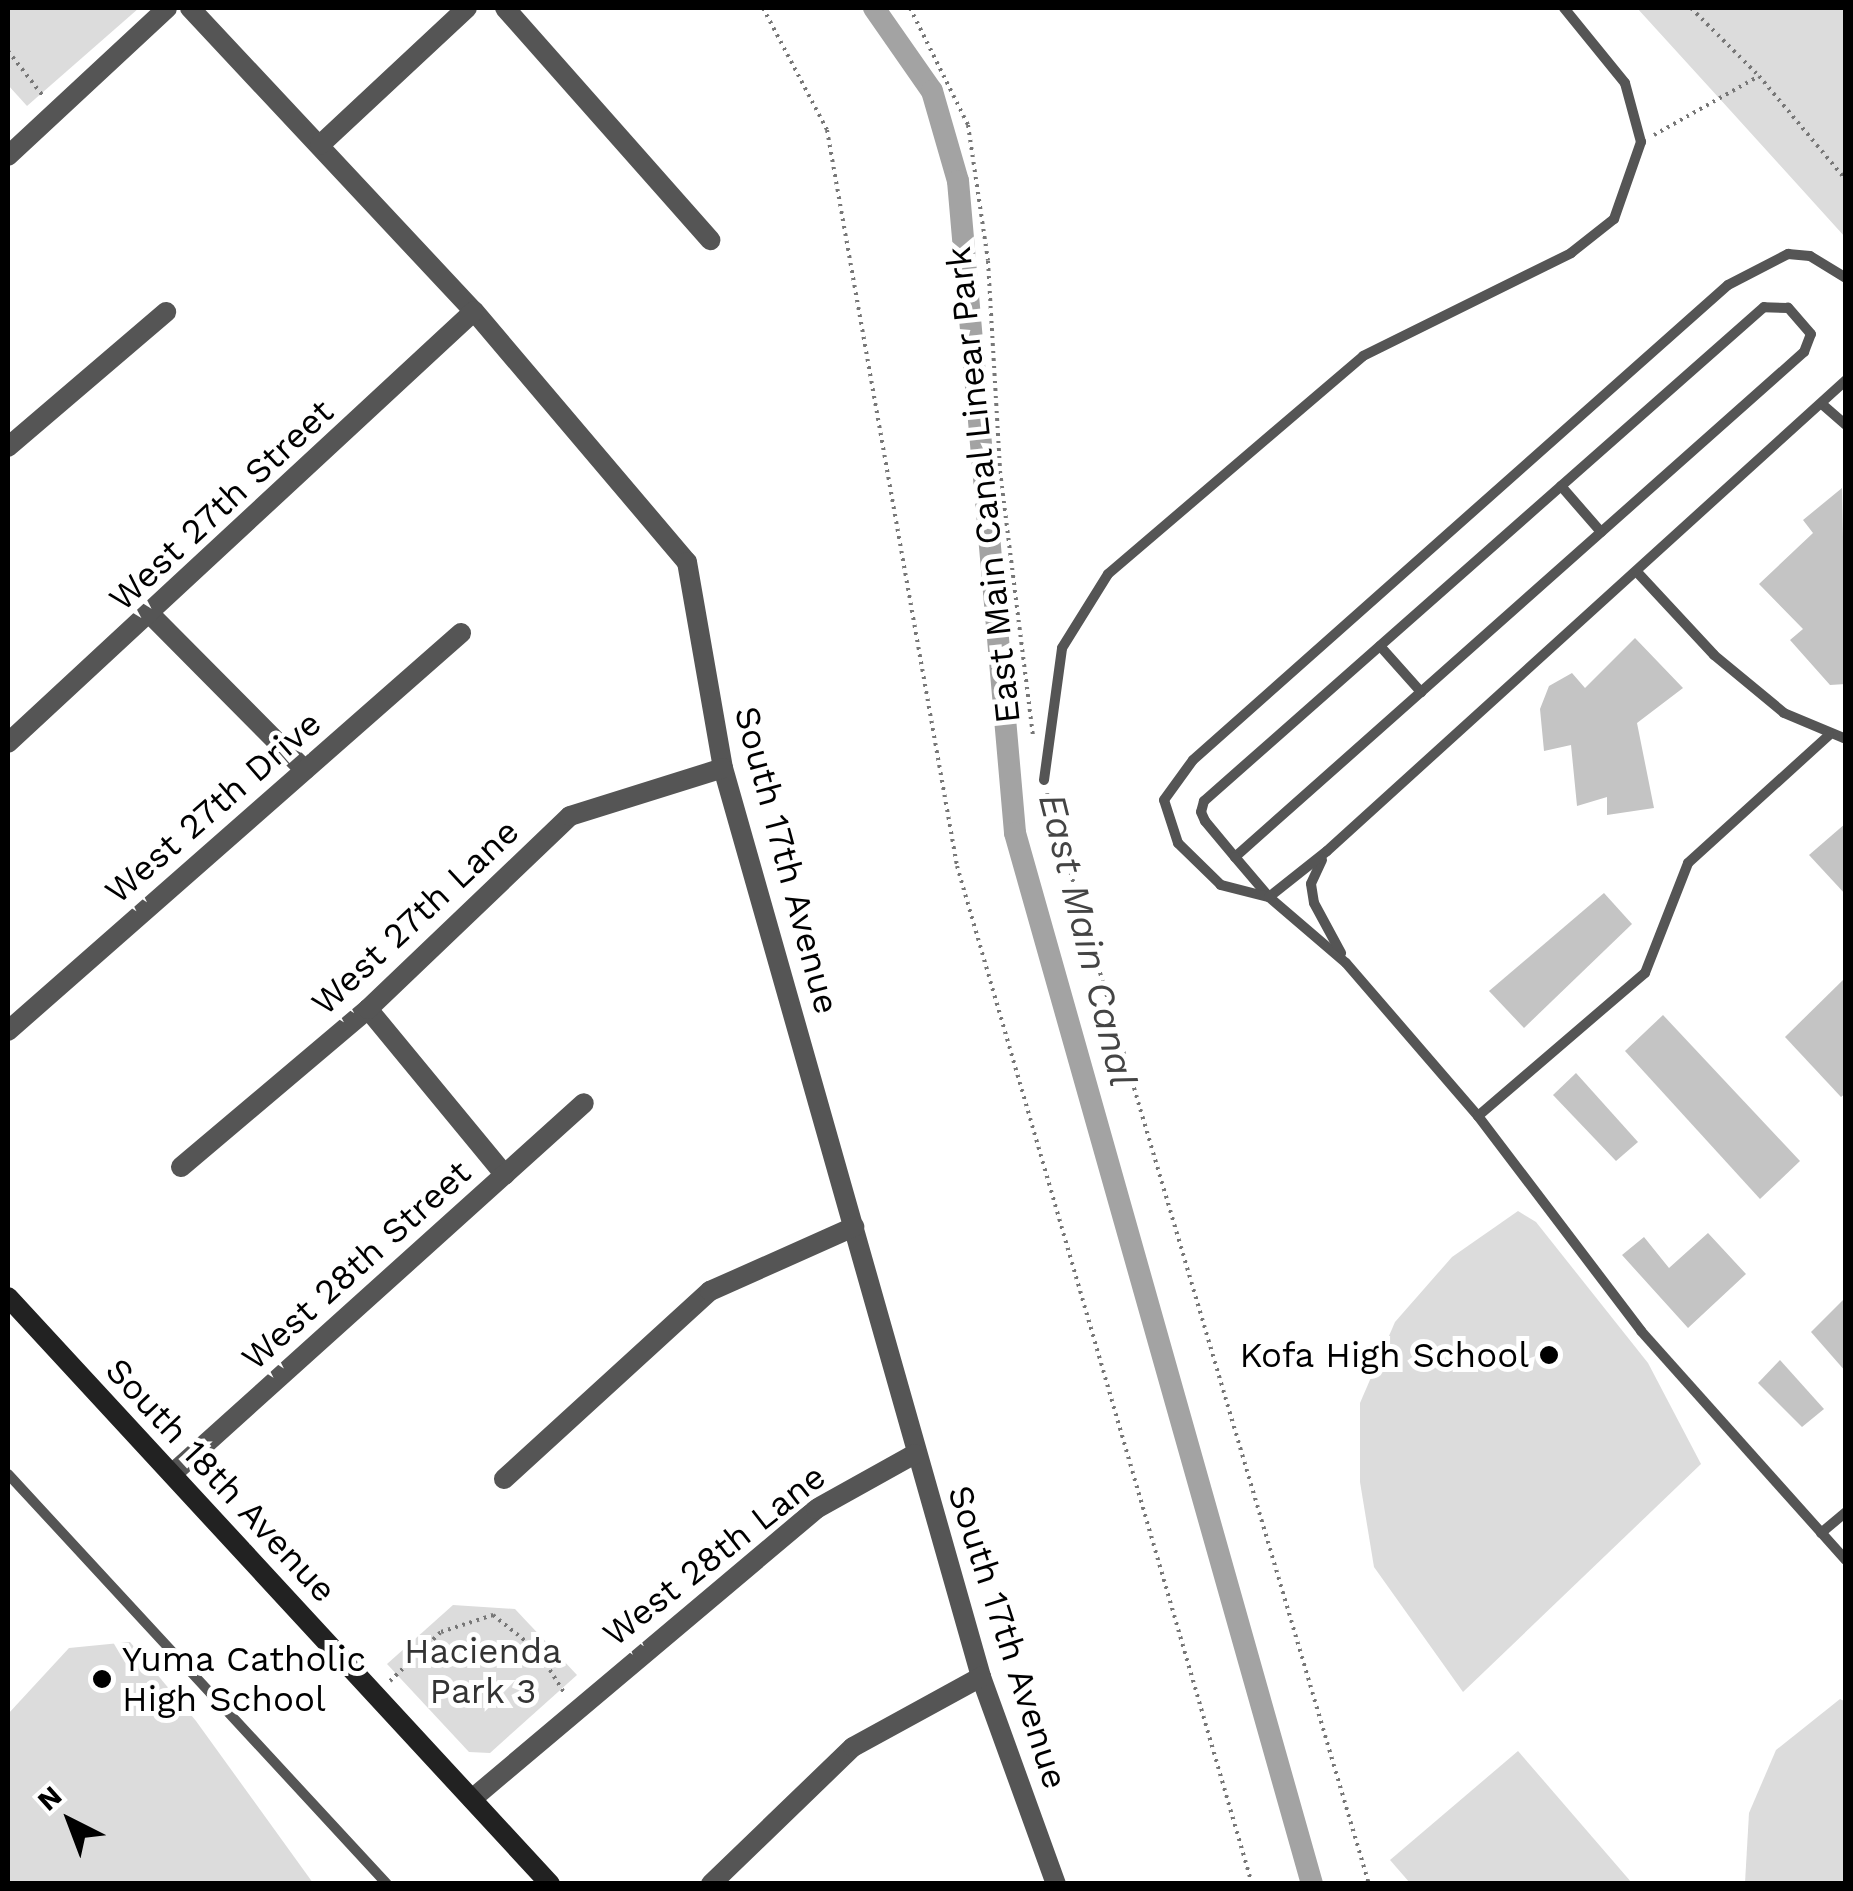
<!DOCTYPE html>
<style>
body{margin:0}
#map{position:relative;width:1853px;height:1891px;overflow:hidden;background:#fff;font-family:"Work Sans",sans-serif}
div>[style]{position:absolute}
.green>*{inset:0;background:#dcdcdc}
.canal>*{height:22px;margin:-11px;padding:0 11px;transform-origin:11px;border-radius:11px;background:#a3a3a3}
.building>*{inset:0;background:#c4c4c4}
.path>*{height:4px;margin-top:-2px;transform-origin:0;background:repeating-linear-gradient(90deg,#777 0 2.5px,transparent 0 7.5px)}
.lane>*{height:10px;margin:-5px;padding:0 5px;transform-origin:5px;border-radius:5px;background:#555}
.street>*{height:20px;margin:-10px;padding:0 10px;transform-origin:10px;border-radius:10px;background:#555}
.secondary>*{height:20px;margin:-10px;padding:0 10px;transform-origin:10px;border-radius:10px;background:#222}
.dots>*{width:28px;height:28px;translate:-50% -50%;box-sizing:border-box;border:5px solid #fff;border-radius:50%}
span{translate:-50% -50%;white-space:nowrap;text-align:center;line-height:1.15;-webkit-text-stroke:10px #fff;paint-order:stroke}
.street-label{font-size:35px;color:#000}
.poi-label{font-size:35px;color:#000}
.right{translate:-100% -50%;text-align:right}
.left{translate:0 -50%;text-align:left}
.park-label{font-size:35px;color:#333}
.water-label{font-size:38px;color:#444;font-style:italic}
.frame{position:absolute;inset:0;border:10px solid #000;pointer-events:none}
.north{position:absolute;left:20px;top:1771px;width:100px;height:100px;-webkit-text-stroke:8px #fff;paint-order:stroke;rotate:318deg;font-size:28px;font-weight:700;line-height:40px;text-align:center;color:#000}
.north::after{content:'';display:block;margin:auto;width:35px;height:45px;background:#000;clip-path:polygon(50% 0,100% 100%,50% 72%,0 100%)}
</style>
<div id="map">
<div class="green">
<i style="clip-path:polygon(8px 8px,139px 8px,27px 106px,8px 85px)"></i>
<i style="clip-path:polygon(1637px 8px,1845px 8px,1845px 237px,1729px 109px)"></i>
<i style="clip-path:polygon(1518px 1211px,1536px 1222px,1648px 1363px,1701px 1464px,1463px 1692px,1374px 1567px,1360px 1482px,1360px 1403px,1395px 1322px,1452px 1257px)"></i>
<i style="clip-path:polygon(453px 1605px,515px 1609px,577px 1675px,490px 1753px,469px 1752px,387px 1664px)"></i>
<i style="clip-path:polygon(130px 1642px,196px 1721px,313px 1883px,8px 1883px,8px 1714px,69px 1648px)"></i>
<i style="clip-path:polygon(1840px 1699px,1846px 1702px,1845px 1883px,1745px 1883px,1749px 1813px,1776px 1750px)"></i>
<i style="clip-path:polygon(1518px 1751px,1632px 1883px,1410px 1883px,1390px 1860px)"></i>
</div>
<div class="canal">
<i style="left:874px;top:8px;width:101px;rotate:55.1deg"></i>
<i style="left:932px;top:91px;width:94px;rotate:73.9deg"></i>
<i style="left:958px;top:181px;width:654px;rotate:85deg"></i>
<i style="left:1015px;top:833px;width:1092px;rotate:74.22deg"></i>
</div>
<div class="building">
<i style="clip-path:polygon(1842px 488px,1846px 684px,1830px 685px,1790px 640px,1803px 629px,1759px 584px,1813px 533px,1803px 520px)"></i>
<i style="clip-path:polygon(1635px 638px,1683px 688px,1637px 723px,1654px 808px,1607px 815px,1607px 797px,1577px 806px,1571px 745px,1544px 751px,1540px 709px,1549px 686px,1572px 673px,1585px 688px)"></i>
<i style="clip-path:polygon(1846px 823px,1846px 895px,1809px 855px)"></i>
<i style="clip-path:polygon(1604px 893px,1632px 924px,1524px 1028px,1489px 991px)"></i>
<i style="clip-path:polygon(1846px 977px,1846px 1093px,1841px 1097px,1785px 1037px)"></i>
<i style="clip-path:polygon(1663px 1015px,1800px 1161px,1760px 1199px,1625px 1051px)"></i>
<i style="clip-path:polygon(1576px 1073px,1638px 1142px,1616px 1161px,1553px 1095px)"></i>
<i style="clip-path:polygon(1708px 1233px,1746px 1274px,1688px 1328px,1622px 1255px,1644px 1237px,1669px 1268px)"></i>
<i style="clip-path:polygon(1846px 1297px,1846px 1372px,1811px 1332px)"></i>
<i style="clip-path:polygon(1780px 1360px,1824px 1409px,1802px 1427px,1758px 1383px)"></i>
</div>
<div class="path">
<i style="left:763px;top:8px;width:138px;rotate:62.3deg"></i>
<i style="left:827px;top:130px;width:747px;rotate:79.98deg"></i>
<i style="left:957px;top:866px;width:1060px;rotate:73.84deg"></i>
<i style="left:910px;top:8px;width:131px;rotate:63.6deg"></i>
<i style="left:968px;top:125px;width:137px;rotate:81.6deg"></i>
<i style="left:988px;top:261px;width:210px;rotate:86.7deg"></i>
<i style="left:1000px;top:471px;width:266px;rotate:82.9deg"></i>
<i style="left:1691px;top:8px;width:96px;rotate:45deg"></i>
<i style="left:1759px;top:76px;width:136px;rotate:50.1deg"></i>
<i style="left:8px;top:51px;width:57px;rotate:52.1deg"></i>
<i style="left:1654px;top:135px;width:120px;rotate:-29.3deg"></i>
<i style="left:1047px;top:793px;width:1138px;rotate:73.56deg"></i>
<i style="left:390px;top:1681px;width:71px;rotate:-43.9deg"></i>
<i style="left:441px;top:1632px;width:55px;rotate:-18.1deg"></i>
<i style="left:493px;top:1615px;width:58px;rotate:38.7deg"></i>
<i style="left:538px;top:1651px;width:51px;rotate:57.9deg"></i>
</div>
<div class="lane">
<i style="left:1823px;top:405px;width:30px;rotate:41deg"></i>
<i style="left:1561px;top:486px;width:61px;rotate:49deg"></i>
<i style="left:1637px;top:572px;width:113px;rotate:47.1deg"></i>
<i style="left:1714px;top:655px;width:91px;rotate:39.6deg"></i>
<i style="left:1784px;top:713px;width:67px;rotate:22.8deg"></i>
<i style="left:1380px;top:646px;width:62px;rotate:48.3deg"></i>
<i style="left:1044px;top:780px;width:133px;rotate:-82.2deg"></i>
<i style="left:1062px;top:648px;width:87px;rotate:-58.1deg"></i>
<i style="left:1108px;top:574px;width:335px;rotate:-40.5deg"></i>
<i style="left:1363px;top:356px;width:232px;rotate:-26.3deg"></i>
<i style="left:1571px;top:253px;width:55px;rotate:-38.3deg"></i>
<i style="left:1614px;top:219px;width:82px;rotate:-70.7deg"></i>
<i style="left:1641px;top:142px;width:61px;rotate:-105.2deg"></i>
<i style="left:1625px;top:83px;width:97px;rotate:-129.1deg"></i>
<i style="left:1235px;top:857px;width:761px;rotate:-41.59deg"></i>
<i style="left:1804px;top:352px;width:19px;rotate:-69deg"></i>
<i style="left:1811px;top:334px;width:35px;rotate:-131deg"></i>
<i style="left:1788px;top:308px;width:24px;rotate:-178deg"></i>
<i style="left:1764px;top:307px;width:747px;rotate:138.58deg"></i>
<i style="left:1204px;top:801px;width:11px;rotate:105deg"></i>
<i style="left:1201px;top:812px;width:10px;rotate:66deg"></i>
<i style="left:1205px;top:821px;width:47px;rotate:50.2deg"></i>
<i style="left:1235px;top:857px;width:52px;rotate:49.6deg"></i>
<i style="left:1269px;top:897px;width:101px;rotate:40.6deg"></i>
<i style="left:1346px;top:963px;width:202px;rotate:49.2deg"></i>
<i style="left:1478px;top:1116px;width:270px;rotate:52.8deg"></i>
<i style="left:1641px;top:1331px;width:307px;rotate:48.2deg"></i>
<i style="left:1322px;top:860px;width:26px;rotate:115deg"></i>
<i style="left:1311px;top:884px;width:19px;rotate:81deg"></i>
<i style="left:1314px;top:903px;width:57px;rotate:61.6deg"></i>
<i style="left:1268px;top:897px;width:49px;rotate:-165.7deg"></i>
<i style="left:1221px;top:885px;width:60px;rotate:-135.7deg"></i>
<i style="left:1178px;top:843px;width:45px;rotate:-108deg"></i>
<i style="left:1164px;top:800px;width:49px;rotate:-54.1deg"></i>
<i style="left:1193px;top:760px;width:715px;rotate:-41.6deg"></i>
<i style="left:1728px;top:285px;width:68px;rotate:-27.3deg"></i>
<i style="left:1788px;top:254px;width:22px;rotate:5deg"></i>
<i style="left:1810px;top:256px;width:42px;rotate:31.4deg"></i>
<i style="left:1269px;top:897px;width:74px;rotate:-38.4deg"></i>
<i style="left:1327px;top:851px;width:701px;rotate:-42.22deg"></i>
<i style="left:1478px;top:1116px;width:220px;rotate:-40.6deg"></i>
<i style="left:1645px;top:973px;width:118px;rotate:-68.6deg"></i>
<i style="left:1688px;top:863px;width:190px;rotate:-42.2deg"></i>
<i style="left:8px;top:1474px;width:558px;rotate:47.25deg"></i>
<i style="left:1821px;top:1533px;width:33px;rotate:-40deg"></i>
</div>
<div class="street">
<i style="left:190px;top:8px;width:415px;rotate:46.9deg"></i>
<i style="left:474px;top:311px;width:329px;rotate:49.7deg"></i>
<i style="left:687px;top:562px;width:209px;rotate:80.1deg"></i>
<i style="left:723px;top:768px;width:945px;rotate:74.15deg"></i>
<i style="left:981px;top:1677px;width:220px;rotate:70.1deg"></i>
<i style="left:505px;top:8px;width:310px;rotate:48.5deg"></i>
<i style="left:320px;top:145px;width:201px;rotate:-43deg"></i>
<i style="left:8px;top:156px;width:217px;rotate:-42.9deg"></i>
<i style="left:8px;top:447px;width:208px;rotate:-40.5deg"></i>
<i style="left:152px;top:616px;width:217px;rotate:45.2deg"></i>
<i style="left:8px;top:743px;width:635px;rotate:-42.83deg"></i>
<i style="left:368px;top:1009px;width:215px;rotate:50.5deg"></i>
<i style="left:8px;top:1031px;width:603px;rotate:-41.3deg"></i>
<i style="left:181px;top:1167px;width:245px;rotate:-40.2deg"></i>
<i style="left:368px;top:1009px;width:279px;rotate:-43.7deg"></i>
<i style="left:570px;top:816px;width:160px;rotate:-17.4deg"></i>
<i style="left:172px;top:1474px;width:554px;rotate:-42deg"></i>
<i style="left:504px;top:1479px;width:279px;rotate:-42.4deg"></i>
<i style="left:710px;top:1291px;width:158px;rotate:-24deg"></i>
<i style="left:472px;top:1799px;width:450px;rotate:-40.1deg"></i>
<i style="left:816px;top:1509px;width:113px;rotate:-29.1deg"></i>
<i style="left:711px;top:1884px;width:197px;rotate:-44deg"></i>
<i style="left:853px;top:1747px;width:146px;rotate:-28.7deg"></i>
</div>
<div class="secondary">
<i style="left:8px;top:1297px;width:799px;rotate:47.28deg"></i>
</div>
<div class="dots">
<i style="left:1549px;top:1355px;background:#000"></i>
<i style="left:102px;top:1679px;background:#000"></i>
</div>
<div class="street-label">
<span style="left:983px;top:485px;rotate:-96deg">East Main Canal Linear Park</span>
<span style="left:221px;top:505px;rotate:-43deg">West 27th Street</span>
<span style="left:213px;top:807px;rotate:-41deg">West 27th Drive</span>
<span style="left:787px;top:860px;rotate:75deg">South 17th Avenue</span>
<span style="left:415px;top:917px;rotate:-43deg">West 27th Lane</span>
<span style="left:356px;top:1265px;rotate:-42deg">West 28th Street</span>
<span style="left:221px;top:1480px;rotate:47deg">South 18th Avenue</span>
<span style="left:714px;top:1555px;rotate:-38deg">West 28th Lane</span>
<span style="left:1008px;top:1637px;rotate:72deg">South 17th Avenue</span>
</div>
<div class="poi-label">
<span class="right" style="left:1529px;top:1355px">Kofa High School</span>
<span class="left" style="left:122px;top:1679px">Yuma Catholic<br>High School</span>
</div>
<div class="park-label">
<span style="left:483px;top:1671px">Hacienda<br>Park 3</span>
</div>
<div class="water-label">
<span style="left:1087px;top:940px;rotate:76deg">East Main Canal</span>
</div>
<div class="frame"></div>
<div class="north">N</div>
</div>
